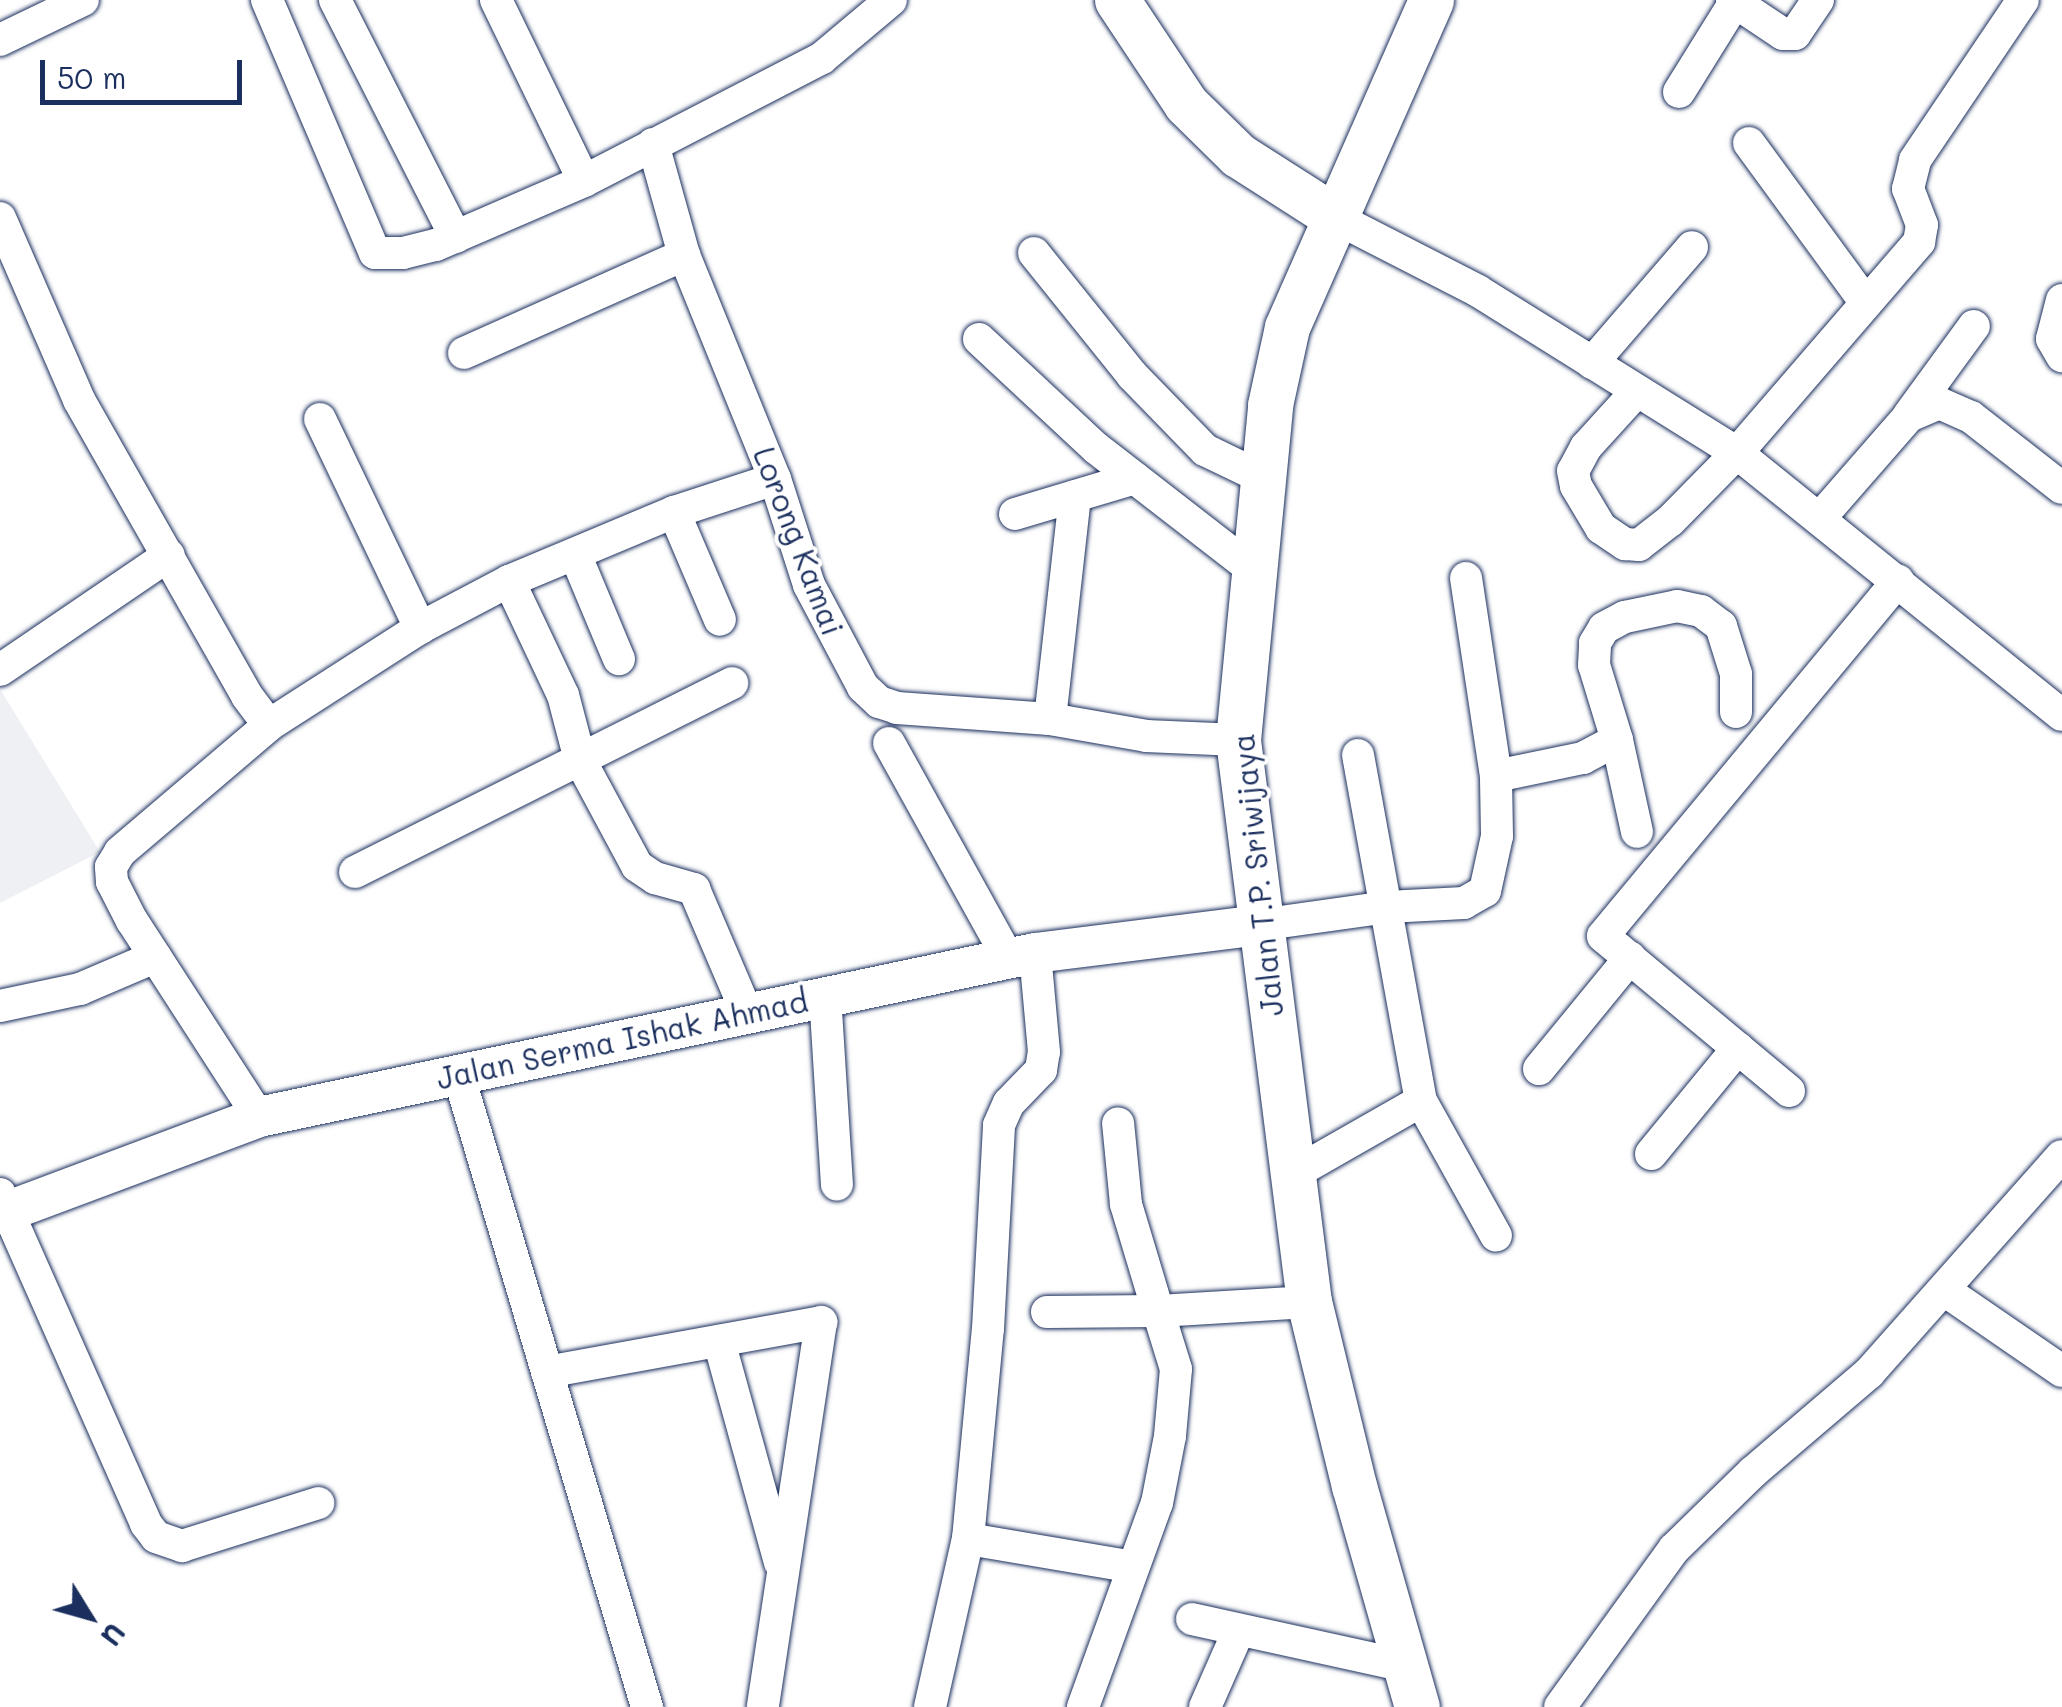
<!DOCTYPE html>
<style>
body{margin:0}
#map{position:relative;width:2062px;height:1707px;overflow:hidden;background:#fff;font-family:Mali,sans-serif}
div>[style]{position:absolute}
.built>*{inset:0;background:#eff0f4}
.roads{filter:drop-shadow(0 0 2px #1b2f5e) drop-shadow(0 0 2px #1b2f5e)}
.minor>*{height:32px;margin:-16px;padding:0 16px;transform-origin:16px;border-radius:16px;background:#fff}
.tertiary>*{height:40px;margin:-20px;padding:0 20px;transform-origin:20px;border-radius:20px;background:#fff}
.secondary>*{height:45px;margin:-22.5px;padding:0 22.5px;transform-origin:22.5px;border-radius:22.5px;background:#fff}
span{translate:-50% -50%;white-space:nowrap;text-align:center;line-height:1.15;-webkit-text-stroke:8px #fff;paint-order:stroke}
.street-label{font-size:30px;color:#1b2f5e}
.north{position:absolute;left:40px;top:1567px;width:100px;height:100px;-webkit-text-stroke:8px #fff;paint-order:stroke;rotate:127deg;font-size:28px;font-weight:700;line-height:40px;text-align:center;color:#1b2f5e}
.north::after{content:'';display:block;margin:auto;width:35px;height:45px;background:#1b2f5e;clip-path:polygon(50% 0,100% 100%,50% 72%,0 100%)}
.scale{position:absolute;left:40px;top:60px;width:202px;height:45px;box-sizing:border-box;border:5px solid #1b2f5e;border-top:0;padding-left:12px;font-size:30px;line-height:35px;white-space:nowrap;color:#1b2f5e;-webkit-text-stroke:8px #fff;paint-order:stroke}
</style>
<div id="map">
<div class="built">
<i style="clip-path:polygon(0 689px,100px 852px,0 903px)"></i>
</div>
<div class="roads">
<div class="minor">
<i style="left:267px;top:0;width:275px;rotate:66.9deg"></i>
<i style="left:375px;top:253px;width:28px"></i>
<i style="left:403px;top:253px;width:34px;rotate:-14deg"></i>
<i style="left:436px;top:245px;width:161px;rotate:-23.4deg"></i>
<i style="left:584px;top:181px;width:268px;rotate:-27.3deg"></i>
<i style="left:822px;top:58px;width:90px;rotate:-40deg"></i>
<i style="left:335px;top:0;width:266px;rotate:63deg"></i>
<i style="left:496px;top:0;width:201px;rotate:64.1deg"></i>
<i style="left:1732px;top:0;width:61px;rotate:33.7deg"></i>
<i style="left:1783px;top:34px;width:12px"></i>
<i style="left:1795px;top:34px;width:41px;rotate:-55.9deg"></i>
<i style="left:0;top:40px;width:92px;rotate:-25.7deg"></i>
<i style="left:1679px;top:92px;width:106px;rotate:-58.1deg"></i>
<i style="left:1749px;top:143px;width:198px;rotate:53.8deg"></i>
<i style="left:653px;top:144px;width:115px;rotate:74.4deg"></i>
<i style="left:684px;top:255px;width:242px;rotate:67.9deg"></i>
<i style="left:775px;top:479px;width:111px;rotate:72.2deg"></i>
<i style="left:809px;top:585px;width:115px;rotate:62.1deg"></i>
<i style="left:863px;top:687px;width:22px;rotate:43deg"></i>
<i style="left:879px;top:702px;width:19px;rotate:18deg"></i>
<i style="left:897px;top:708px;width:153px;rotate:4.1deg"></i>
<i style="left:1050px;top:719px;width:97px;rotate:10deg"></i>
<i style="left:1146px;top:736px;width:92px;rotate:2.5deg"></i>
<i style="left:0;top:218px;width:198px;rotate:66.5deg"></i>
<i style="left:79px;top:400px;width:340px;rotate:60.4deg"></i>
<i style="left:247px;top:696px;width:36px;rotate:53deg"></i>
<i style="left:1338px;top:219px;width:157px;rotate:27.2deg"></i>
<i style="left:1478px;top:291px;width:305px;rotate:32deg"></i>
<i style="left:1737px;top:453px;width:417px;rotate:38.9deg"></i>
<i style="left:1034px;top:253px;width:156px;rotate:51.2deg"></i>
<i style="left:1132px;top:375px;width:105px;rotate:45.8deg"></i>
<i style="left:1205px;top:450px;width:67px;rotate:25.8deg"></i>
<i style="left:2062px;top:300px;width:40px;rotate:104.4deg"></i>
<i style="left:2052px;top:339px;width:20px;rotate:60deg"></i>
<i style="left:979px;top:339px;width:160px;rotate:43deg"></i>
<i style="left:1096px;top:448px;width:199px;rotate:37.8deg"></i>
<i style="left:464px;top:353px;width:241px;rotate:-24deg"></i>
<i style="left:1592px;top:363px;width:153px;rotate:-49.2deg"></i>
<i style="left:1637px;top:391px;width:76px;rotate:132.3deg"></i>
<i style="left:1586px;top:447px;width:27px;rotate:118deg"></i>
<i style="left:1573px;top:471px;width:15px;rotate:79deg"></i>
<i style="left:1576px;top:486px;width:49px;rotate:59.2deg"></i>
<i style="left:1601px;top:528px;width:29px;rotate:34deg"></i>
<i style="left:1625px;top:544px;width:14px;rotate:4deg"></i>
<i style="left:1639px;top:545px;width:39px;rotate:-38deg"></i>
<i style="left:1670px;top:521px;width:95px;rotate:-45.4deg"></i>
<i style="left:1737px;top:453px;width:279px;rotate:-49.2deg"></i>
<i style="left:1919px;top:242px;width:17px;rotate:-80deg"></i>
<i style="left:1922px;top:225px;width:39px;rotate:-111deg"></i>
<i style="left:1908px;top:189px;width:30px;rotate:-76deg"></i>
<i style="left:1915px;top:160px;width:193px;rotate:-56deg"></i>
<i style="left:1909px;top:415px;width:110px;rotate:-53.9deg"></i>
<i style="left:320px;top:419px;width:232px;rotate:64.4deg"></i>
<i style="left:674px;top:512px;width:117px;rotate:66.9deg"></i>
<i style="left:1015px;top:514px;width:125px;rotate:-16.7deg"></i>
<i style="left:1820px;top:518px;width:135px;rotate:-48.9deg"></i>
<i style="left:1909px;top:416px;width:33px;rotate:-23deg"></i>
<i style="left:1939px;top:403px;width:35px;rotate:24deg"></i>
<i style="left:1971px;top:417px;width:115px;rotate:38deg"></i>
<i style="left:575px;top:554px;width:114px;rotate:67.3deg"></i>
<i style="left:1466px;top:578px;width:200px;rotate:81.4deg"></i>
<i style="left:509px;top:581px;width:126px;rotate:64.7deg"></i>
<i style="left:563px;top:695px;width:67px;rotate:75.3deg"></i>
<i style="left:580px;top:760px;width:120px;rotate:61.7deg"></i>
<i style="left:637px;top:866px;width:22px;rotate:34deg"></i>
<i style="left:655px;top:878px;width:41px;rotate:15.8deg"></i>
<i style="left:694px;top:889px;width:133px;rotate:66.9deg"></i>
<i style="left:0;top:670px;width:204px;rotate:-34.2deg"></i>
<i style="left:1050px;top:719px;width:224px;rotate:-83.6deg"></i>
<i style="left:1617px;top:740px;width:94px;rotate:77.7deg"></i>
<i style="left:889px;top:743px;width:246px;rotate:61deg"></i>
<i style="left:1358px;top:755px;width:352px;rotate:79.7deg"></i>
<i style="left:1421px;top:1101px;width:154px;rotate:60.9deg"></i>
<i style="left:355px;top:872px;width:422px;rotate:-26.6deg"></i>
<i style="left:1259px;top:925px;width:129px;rotate:-8deg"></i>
<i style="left:1387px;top:907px;width:77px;rotate:-3deg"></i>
<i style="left:1464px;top:903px;width:24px;rotate:-30deg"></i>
<i style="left:1485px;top:891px;width:56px;rotate:-77.7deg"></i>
<i style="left:1497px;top:836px;width:60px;rotate:-91deg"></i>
<i style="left:1496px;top:776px;width:89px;rotate:-11.7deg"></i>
<i style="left:1583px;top:758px;width:38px;rotate:-28deg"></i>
<i style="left:1617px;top:740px;width:78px;rotate:-107deg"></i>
<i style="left:1594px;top:665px;width:22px;rotate:-87deg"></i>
<i style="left:1595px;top:643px;width:17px;rotate:-59deg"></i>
<i style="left:1604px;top:628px;width:24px;rotate:-28deg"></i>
<i style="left:1625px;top:617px;width:53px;rotate:-11.9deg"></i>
<i style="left:1677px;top:606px;width:25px;rotate:12deg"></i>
<i style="left:1701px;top:611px;width:25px;rotate:37deg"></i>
<i style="left:1721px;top:626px;width:50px;rotate:72.6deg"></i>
<i style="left:1736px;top:674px;width:38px;rotate:90deg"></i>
<i style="left:825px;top:995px;width:190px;rotate:86.4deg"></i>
<i style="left:0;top:1006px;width:82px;rotate:-12deg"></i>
<i style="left:80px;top:989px;width:82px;rotate:-23.1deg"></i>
<i style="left:1539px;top:1069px;width:144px;rotate:-50.7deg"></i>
<i style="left:458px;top:1073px;width:662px;rotate:73.4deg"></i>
<i style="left:1789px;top:1091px;width:242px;rotate:-140.2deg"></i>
<i style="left:1603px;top:936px;width:462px;rotate:-50.3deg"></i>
<i style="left:259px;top:1117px;width:234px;rotate:-122.9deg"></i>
<i style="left:132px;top:921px;width:44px;rotate:-117.1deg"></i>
<i style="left:112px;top:882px;width:15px;rotate:-94deg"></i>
<i style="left:111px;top:867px;width:17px;rotate:-59deg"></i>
<i style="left:120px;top:852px;width:196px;rotate:-40.4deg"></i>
<i style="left:269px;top:725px;width:179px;rotate:-32.7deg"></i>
<i style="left:420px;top:628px;width:101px;rotate:-27.8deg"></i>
<i style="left:509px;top:581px;width:179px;rotate:-22.7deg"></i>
<i style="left:674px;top:512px;width:106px;rotate:-18.1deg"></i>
<i style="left:1651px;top:1154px;width:137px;rotate:-50.6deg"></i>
<i style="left:1293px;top:1174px;width:147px;rotate:-29.7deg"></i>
<i style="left:0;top:1194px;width:361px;rotate:66.1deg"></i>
<i style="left:146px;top:1524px;width:16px;rotate:52deg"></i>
<i style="left:156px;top:1537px;width:28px;rotate:19deg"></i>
<i style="left:182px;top:1546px;width:143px;rotate:-17.5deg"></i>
<i style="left:1944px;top:1290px;width:143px;rotate:34.5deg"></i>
<i style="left:1047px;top:1312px;width:111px;rotate:-0.5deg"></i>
<i style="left:1158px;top:1311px;width:112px;rotate:-106.7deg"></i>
<i style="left:1126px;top:1204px;width:81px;rotate:-95.6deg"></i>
<i style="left:719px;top:1341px;width:230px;rotate:74.6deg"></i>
<i style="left:547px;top:1372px;width:279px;rotate:-10.3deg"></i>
<i style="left:821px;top:1322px;width:389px;rotate:98.6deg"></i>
<i style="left:968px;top:1539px;width:167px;rotate:9.6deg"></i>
<i style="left:1192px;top:1619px;width:215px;rotate:12.4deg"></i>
<i style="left:930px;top:1707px;width:172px;rotate:-77.3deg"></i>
<i style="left:968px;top:1539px;width:211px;rotate:-84.6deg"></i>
<i style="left:988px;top:1329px;width:204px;rotate:-86.9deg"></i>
<i style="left:999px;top:1125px;width:24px;rotate:-66deg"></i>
<i style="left:1009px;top:1103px;width:46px;rotate:-45.9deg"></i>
<i style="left:1041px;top:1070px;width:18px;rotate:-81deg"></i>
<i style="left:1044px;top:1052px;width:99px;rotate:-95.2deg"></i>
<i style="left:1083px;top:1707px;width:217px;rotate:-70.1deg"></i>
<i style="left:1157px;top:1503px;width:68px;rotate:-79deg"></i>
<i style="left:1170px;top:1436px;width:67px;rotate:-84.9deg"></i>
<i style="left:1176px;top:1369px;width:61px;rotate:-107.2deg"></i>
<i style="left:1158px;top:1311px;width:151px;rotate:-3.4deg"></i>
<i style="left:1205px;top:1707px;width:84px;rotate:-66.2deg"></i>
<i style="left:1560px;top:1707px;width:195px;rotate:-54.2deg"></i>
<i style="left:1674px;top:1549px;width:110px;rotate:-44.3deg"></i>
<i style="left:1753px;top:1472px;width:153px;rotate:-40.5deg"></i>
<i style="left:1869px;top:1373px;width:290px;rotate:-48.4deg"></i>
</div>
<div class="tertiary">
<i style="left:0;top:1214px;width:277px;rotate:-20.5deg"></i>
<i style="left:259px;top:1117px;width:793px;rotate:-11.93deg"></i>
<i style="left:1035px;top:953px;width:226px;rotate:-7.1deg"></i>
</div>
<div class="secondary">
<i style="left:1117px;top:0;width:125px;rotate:56.4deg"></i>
<i style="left:1186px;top:104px;width:73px;rotate:44.4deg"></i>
<i style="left:1238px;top:155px;width:119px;rotate:32.6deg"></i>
<i style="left:1417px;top:1707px;width:230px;rotate:-105.9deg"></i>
<i style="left:1354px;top:1486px;width:189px;rotate:-103.7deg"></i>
<i style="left:1309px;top:1302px;width:566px;rotate:-97.2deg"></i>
<i style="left:1238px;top:740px;width:337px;rotate:-84.5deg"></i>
<i style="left:1270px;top:405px;width:80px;rotate:-77.7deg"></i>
<i style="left:1287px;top:327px;width:357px;rotate:-66.2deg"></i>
</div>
</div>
<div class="street-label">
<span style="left:799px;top:541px;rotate:69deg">Lorong Kamai</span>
<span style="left:1257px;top:875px;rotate:-96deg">Jalan T.P. Sriwijaya</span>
<span style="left:622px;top:1039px;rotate:-12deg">Jalan Serma Ishak Ahmad</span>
</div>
<div class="north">U</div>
<div class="scale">50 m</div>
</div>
